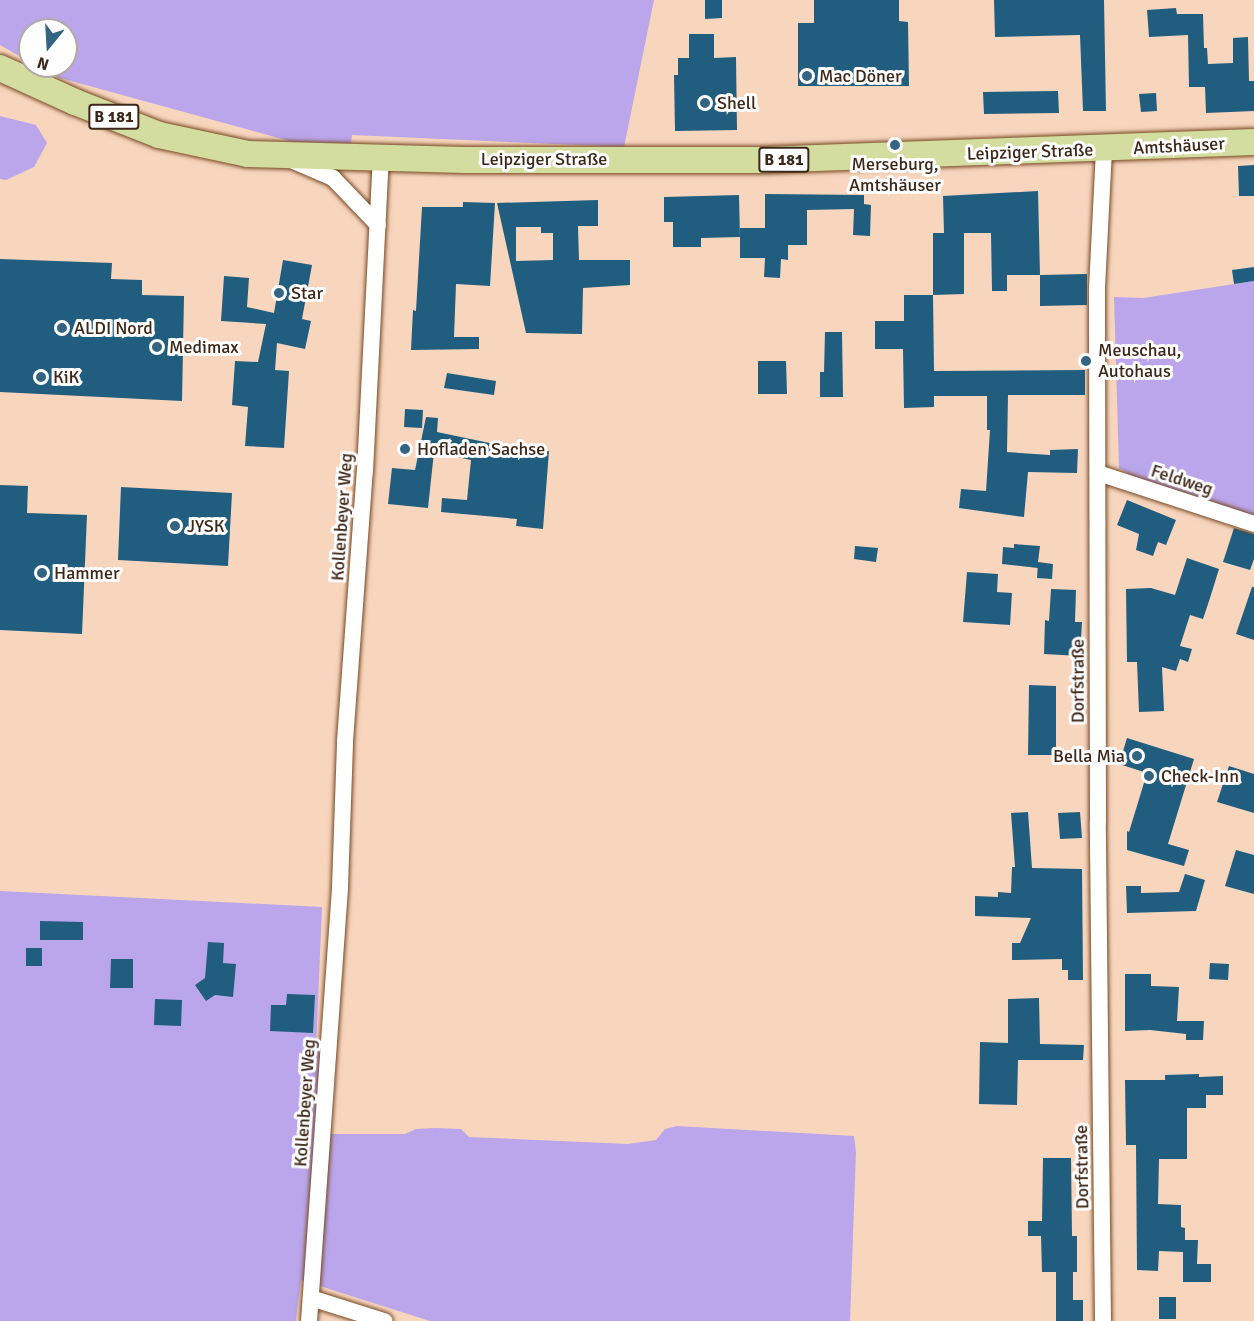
<!DOCTYPE html>
<meta charset="utf-8">
<style>
body{margin:0}
#map{position:relative;width:1254px;height:1321px;overflow:hidden;background:#f8d6be;font-family:Signika,sans-serif}
div>[style]{position:absolute}
.green>*{inset:0;background:#bba6ec}
.building>*{inset:0;background:#205d7f}
.roads{filter:drop-shadow(0 0 2px #774822) drop-shadow(0 0 2px #774822)}
.minor>*{height:16px;margin:-8px;padding:0 8px;transform-origin:8px;border-radius:8px;background:#fff}
.primary>*{height:26px;margin:-13px;padding:0 13px;transform-origin:13px;border-radius:13px;background:#d3dd9f}
.dots>*{width:16px;height:16px;translate:-50% -50%;box-sizing:border-box;border:3px solid #fefefe;border-radius:50%}
span{translate:-50% -50%;white-space:nowrap;text-align:center;line-height:1.15;-webkit-text-stroke:6px #fefefe;paint-order:stroke}
.shield-label span{padding:2px 4px;background:#fefefe;border:2px solid;border-radius:4px;-webkit-text-stroke-width:0}
.shield-label{font-size:16px;color:#3d2718;font-weight:700}
.poi-label{font-size:18px;color:#3d2718}
.left{translate:0 -50%;text-align:left}
.right{translate:-100% -50%;text-align:right}
.street-label{font-size:18px;color:#3d2718}
.north{position:absolute;left:18px;top:18px;width:60px;height:60px;box-sizing:border-box;background:#fefefe;border:2px solid #b1a8a2;border-radius:50%;rotate:198deg;font-size:16px;font-weight:700;line-height:24px;text-align:center;color:#3d2718}
.north::after{content:'';display:block;margin:auto;width:21px;height:27px;background:#336482;clip-path:polygon(50% 0,100% 100%,50% 72%,0 100%)}
</style>
<div id="map">
<div class="green">
<i style="clip-path:polygon(0 0,654px 0,624px 147px,352px 135px,351px 143px,293px 142px,53px 76px,36px 66px,66px 66px,66px 30px,30px 30px,30px 62px,0 45px)"></i>
<i style="clip-path:polygon(0 116px,36px 125px,47px 143px,34px 167px,6px 180px,0 179px)"></i>
<i style="clip-path:polygon(1254px 281px,1254px 518px,1132px 476px,1119px 468px,1114px 297px,1143px 298px)"></i>
<i style="clip-path:polygon(0 891px,322px 907px,316px 1048px,334px 1049px,328px 1134px,405px 1134px,416px 1129px,435px 1128px,461px 1129px,469px 1137px,628px 1144px,656px 1140px,665px 1129px,677px 1126px,854px 1136px,856px 1152px,850px 1321px,430px 1321px,301px 1280px,296px 1321px,0 1321px)"></i>
</div>
<div class="building">
<i style="clip-path:polygon(705px 0,722px 0,722px 18px,705px 19px)"></i>
<i style="clip-path:polygon(814px 0,899px 0,899px 21px,908px 22px,909px 86px,798px 86px,798px 23px,814px 23px)"></i>
<i style="clip-path:polygon(994px 0,1104px 0,1106px 111px,1083px 111px,1080px 35px,995px 37px)"></i>
<i style="clip-path:polygon(1176px 8px,1177px 14px,1203px 14px,1204px 48px,1207px 48px,1208px 64px,1233px 63px,1233px 38px,1248px 37px,1249px 81px,1254px 81px,1254px 111px,1206px 113px,1205px 87px,1189px 87px,1188px 35px,1149px 37px,1147px 10px)"></i>
<i style="clip-path:polygon(689px 34px,714px 34px,714px 58px,736px 57px,737px 130px,675px 131px,674px 75px,678px 75px,678px 58px,689px 58px)"></i>
<i style="clip-path:polygon(1058px 91px,1059px 113px,984px 114px,983px 92px)"></i>
<i style="clip-path:polygon(1156px 93px,1157px 111px,1141px 112px,1139px 94px)"></i>
<i style="clip-path:polygon(1254px 165px,1254px 196px,1239px 196px,1238px 166px)"></i>
<i style="clip-path:polygon(1038px 191px,1040px 275px,1007px 275px,1007px 291px,992px 291px,991px 233px,964px 233px,964px 294px,933px 295px,933px 233px,944px 233px,943px 196px)"></i>
<i style="clip-path:polygon(765px 194px,864px 195px,864px 204px,871px 205px,870px 236px,853px 235px,854px 209px,807px 210px,807px 245px,788px 245px,788px 260px,781px 259px,780px 278px,764px 277px,765px 258px,740px 258px,740px 228px,765px 228px)"></i>
<i style="clip-path:polygon(739px 195px,740px 237px,701px 238px,701px 247px,673px 247px,673px 222px,664px 222px,664px 197px)"></i>
<i style="clip-path:polygon(evenodd,598px 200px,598px 226px,578px 226px,579px 260px,630px 260px,630px 285px,583px 288px,582px 334px,526px 333px,497px 203px,598px 200px,516px 227px,541px 227px,541px 233px,553px 233px,553px 260px,516px 261px,516px 227px)"></i>
<i style="clip-path:polygon(463px 202px,495px 203px,490px 286px,456px 284px,454px 337px,479px 337px,479px 349px,411px 350px,413px 310px,416px 311px,422px 207px,463px 207px)"></i>
<i style="clip-path:polygon(0 259px,112px 263px,111px 279px,142px 280px,142px 295px,184px 296px,182px 401px,0 392px)"></i>
<i style="clip-path:polygon(283px 260px,312px 265px,302px 319px,311px 321px,305px 349px,277px 343px,275px 370px,289px 371px,284px 448px,245px 446px,248px 407px,232px 405px,235px 361px,258px 362px,266px 324px,221px 321px,224px 276px,249px 278px,247px 307px,274px 313px)"></i>
<i style="clip-path:polygon(1254px 267px,1254px 281px,1234px 284px,1232px 270px)"></i>
<i style="clip-path:polygon(1087px 274px,1087px 305px,1040px 306px,1040px 275px)"></i>
<i style="clip-path:polygon(904px 295px,933px 295px,934px 371px,1085px 370px,1085px 395px,1008px 395px,1007px 452px,1050px 455px,1050px 450px,1078px 449px,1077px 473px,1028px 472px,1024px 517px,959px 508px,961px 489px,986px 491px,990px 430px,987px 430px,987px 396px,934px 396px,934px 407px,904px 408px,903px 349px,875px 349px,875px 321px,904px 321px)"></i>
<i style="clip-path:polygon(825px 332px,842px 332px,843px 397px,820px 397px,820px 372px,824px 372px)"></i>
<i style="clip-path:polygon(758px 361px,786px 361px,787px 394px,758px 394px)"></i>
<i style="clip-path:polygon(447px 373px,496px 381px,494px 395px,444px 388px)"></i>
<i style="clip-path:polygon(405px 409px,423px 410px,422px 428px,404px 427px)"></i>
<i style="clip-path:polygon(426px 417px,438px 418px,437px 432px,514px 448px,549px 451px,543px 529px,516px 526px,517px 519px,441px 512px,442px 498px,467px 500px,471px 460px,434px 452px,428px 508px,388px 504px,392px 468px,415px 470px)"></i>
<i style="clip-path:polygon(0 485px,28px 486px,27px 513px,87px 515px,82px 634px,0 630px)"></i>
<i style="clip-path:polygon(121px 487px,232px 493px,228px 566px,118px 560px)"></i>
<i style="clip-path:polygon(1127px 500px,1176px 520px,1166px 545px,1158px 542px,1153px 556px,1136px 550px,1139px 534px,1117px 525px)"></i>
<i style="clip-path:polygon(1234px 528px,1254px 534px,1254px 559px,1250px 570px,1223px 562px)"></i>
<i style="clip-path:polygon(1014px 544px,1040px 546px,1038px 562px,1053px 564px,1052px 579px,1037px 578px,1038px 563px,1038px 568px,1002px 564px,1003px 547px,1014px 548px)"></i>
<i style="clip-path:polygon(855px 546px,878px 548px,876px 562px,854px 559px)"></i>
<i style="clip-path:polygon(1187px 558px,1219px 569px,1210px 598px,1203px 619px,1190px 615px,1180px 646px,1192px 649px,1188px 662px,1180px 659px,1176px 671px,1162px 667px,1164px 711px,1139px 712px,1137px 662px,1127px 662px,1126px 589px,1151px 588px,1175px 595px)"></i>
<i style="clip-path:polygon(967px 572px,998px 574px,997px 592px,1012px 593px,1010px 625px,963px 622px)"></i>
<i style="clip-path:polygon(1252px 587px,1254px 587px,1254px 640px,1236px 634px)"></i>
<i style="clip-path:polygon(1051px 589px,1076px 590px,1075px 622px,1082px 622px,1080px 656px,1044px 654px,1045px 620px,1049px 621px)"></i>
<i style="clip-path:polygon(1029px 685px,1056px 686px,1056px 755px,1028px 755px)"></i>
<i style="clip-path:polygon(1127px 738px,1194px 759px,1168px 844px,1189px 850px,1184px 866px,1127px 850px,1127px 831px,1129px 832px,1147px 773px,1119px 764px)"></i>
<i style="clip-path:polygon(1229px 766px,1254px 774px,1254px 813px,1217px 802px)"></i>
<i style="clip-path:polygon(1028px 812px,1032px 868px,1082px 869px,1083px 980px,1068px 980px,1068px 970px,1062px 970px,1062px 959px,1012px 960px,1012px 943px,1020px 943px,1031px 918px,975px 916px,975px 896px,998px 897px,998px 892px,1011px 893px,1012px 867px,1015px 867px,1011px 813px)"></i>
<i style="clip-path:polygon(1080px 812px,1082px 838px,1060px 839px,1058px 813px)"></i>
<i style="clip-path:polygon(1236px 850px,1254px 855px,1254px 894px,1225px 886px)"></i>
<i style="clip-path:polygon(1185px 874px,1205px 880px,1196px 911px,1127px 913px,1126px 886px,1141px 886px,1141px 893px,1179px 892px)"></i>
<i style="clip-path:polygon(40px 921px,83px 922px,83px 940px,40px 940px)"></i>
<i style="clip-path:polygon(208px 942px,224px 943px,223px 963px,236px 964px,233px 997px,215px 995px,206px 1001px,195px 985px,205px 978px)"></i>
<i style="clip-path:polygon(26px 948px,42px 948px,42px 966px,26px 966px)"></i>
<i style="clip-path:polygon(111px 959px,133px 959px,133px 988px,110px 988px)"></i>
<i style="clip-path:polygon(1210px 963px,1229px 964px,1228px 980px,1209px 979px)"></i>
<i style="clip-path:polygon(1125px 974px,1151px 974px,1151px 986px,1179px 987px,1177px 1021px,1204px 1021px,1203px 1040px,1186px 1040px,1186px 1034px,1150px 1030px,1125px 1031px)"></i>
<i style="clip-path:polygon(287px 994px,315px 995px,313px 1033px,270px 1031px,271px 1005px,286px 1005px)"></i>
<i style="clip-path:polygon(1039px 998px,1040px 1044px,1084px 1045px,1083px 1060px,1018px 1060px,1017px 1105px,979px 1104px,980px 1042px,1008px 1043px,1008px 999px)"></i>
<i style="clip-path:polygon(155px 999px,182px 1000px,181px 1026px,154px 1025px)"></i>
<i style="clip-path:polygon(1199px 1074px,1199px 1077px,1223px 1076px,1223px 1095px,1206px 1095px,1206px 1108px,1187px 1108px,1187px 1159px,1159px 1159px,1158px 1204px,1181px 1205px,1181px 1227px,1185px 1228px,1185px 1240px,1198px 1240px,1197px 1264px,1211px 1264px,1211px 1282px,1183px 1282px,1183px 1252px,1159px 1251px,1158px 1271px,1137px 1270px,1136px 1145px,1126px 1145px,1125px 1080px,1165px 1080px,1165px 1075px)"></i>
<i style="clip-path:polygon(1043px 1158px,1071px 1158px,1072px 1236px,1077px 1236px,1077px 1272px,1073px 1272px,1073px 1300px,1083px 1300px,1083px 1321px,1056px 1321px,1056px 1272px,1042px 1272px,1041px 1236px,1028px 1236px,1028px 1221px,1042px 1221px)"></i>
<i style="clip-path:polygon(1159px 1297px,1176px 1297px,1176px 1319px,1159px 1319px)"></i>
</div>
<div class="roads">
<div class="minor">
<i style="left:291px;top:160px;width:46px;rotate:23.2deg"></i>
<i style="left:333px;top:178px;width:65px;rotate:46.2deg"></i>
<i style="left:1098px;top:473px;width:164px;rotate:18.1deg"></i>
<i style="left:311px;top:1298px;width:77px;rotate:17.5deg"></i>
<i style="left:309px;top:1321px;width:435px;rotate:-85.9deg"></i>
<i style="left:340px;top:887px;width:146px;rotate:-88deg"></i>
<i style="left:345px;top:741px;width:271px;rotate:-85.8deg"></i>
<i style="left:365px;top:471px;width:313px;rotate:-87.1deg"></i>
<i style="left:1103px;top:1321px;width:499px;rotate:-90.6deg"></i>
<i style="left:1098px;top:822px;width:534px;rotate:-90.11deg"></i>
<i style="left:1097px;top:288px;width:139px;rotate:-87.1deg"></i>
</div>
<div class="primary">
<i style="left:0;top:68px;width:82px;rotate:24.4deg"></i>
<i style="left:75px;top:102px;width:90px;rotate:21.4deg"></i>
<i style="left:159px;top:135px;width:91px;rotate:12.1deg"></i>
<i style="left:248px;top:154px;width:216px;rotate:1.6deg"></i>
<i style="left:464px;top:160px;width:298px"></i>
<i style="left:762px;top:160px;width:492px;rotate:-2.1deg"></i>
</div>
</div>
<div class="dots">
<i style="left:807px;top:76px;background:#336482"></i>
<i style="left:705px;top:103px;background:#336482"></i>
<i style="left:895px;top:145px;background:#336482"></i>
<i style="left:279px;top:293px;background:#336482"></i>
<i style="left:62px;top:328px;background:#336482"></i>
<i style="left:157px;top:347px;background:#336482"></i>
<i style="left:1086px;top:361px;background:#336482"></i>
<i style="left:41px;top:377px;background:#336482"></i>
<i style="left:405px;top:449px;background:#336482"></i>
<i style="left:175px;top:526px;background:#336482"></i>
<i style="left:42px;top:573px;background:#336482"></i>
<i style="left:1137px;top:756px;background:#336482"></i>
<i style="left:1149px;top:776px;background:#336482"></i>
</div>
<div class="shield-label">
<span style="left:114px;top:117px">B 181</span>
<span style="left:784px;top:160px">B 181</span>
</div>
<div class="poi-label">
<span class="left" style="left:819px;top:76px">Mac Döner</span>
<span class="left" style="left:717px;top:103px">Shell</span>
<span style="left:895px;top:175px">Merseburg,<br>Amtshäuser</span>
<span class="left" style="left:291px;top:293px">Star</span>
<span class="left" style="left:74px;top:328px">ALDI Nord</span>
<span class="left" style="left:169px;top:347px">Medimax</span>
<span class="left" style="left:1098px;top:361px">Meuschau,<br>Autohaus</span>
<span class="left" style="left:53px;top:377px">KiK</span>
<span class="left" style="left:417px;top:449px">Hofladen Sachse</span>
<span class="left" style="left:187px;top:526px">JYSK</span>
<span class="left" style="left:54px;top:573px">Hammer</span>
<span class="right" style="left:1125px;top:756px">Bella Mia</span>
<span class="left" style="left:1161px;top:776px">Check-Inn</span>
</div>
<div class="street-label">
<span style="left:1179px;top:146px;rotate:-3deg">Amtshäuser</span>
<span style="left:1030px;top:152px;rotate:-2deg">Leipziger Straße</span>
<span style="left:544px;top:159px">Leipziger Straße</span>
<span style="left:1182px;top:480px;rotate:18deg">Feldweg</span>
<span style="left:342px;top:517px;rotate:-86deg">Kollenbeyer Weg</span>
<span style="left:1078px;top:681px;rotate:-90deg">Dorfstraße</span>
<span style="left:305px;top:1103px;rotate:-86deg">Kollenbeyer Weg</span>
<span style="left:1082px;top:1167px;rotate:-91deg">Dorfstraße</span>
</div>
<div class="north">N</div>
</div>
